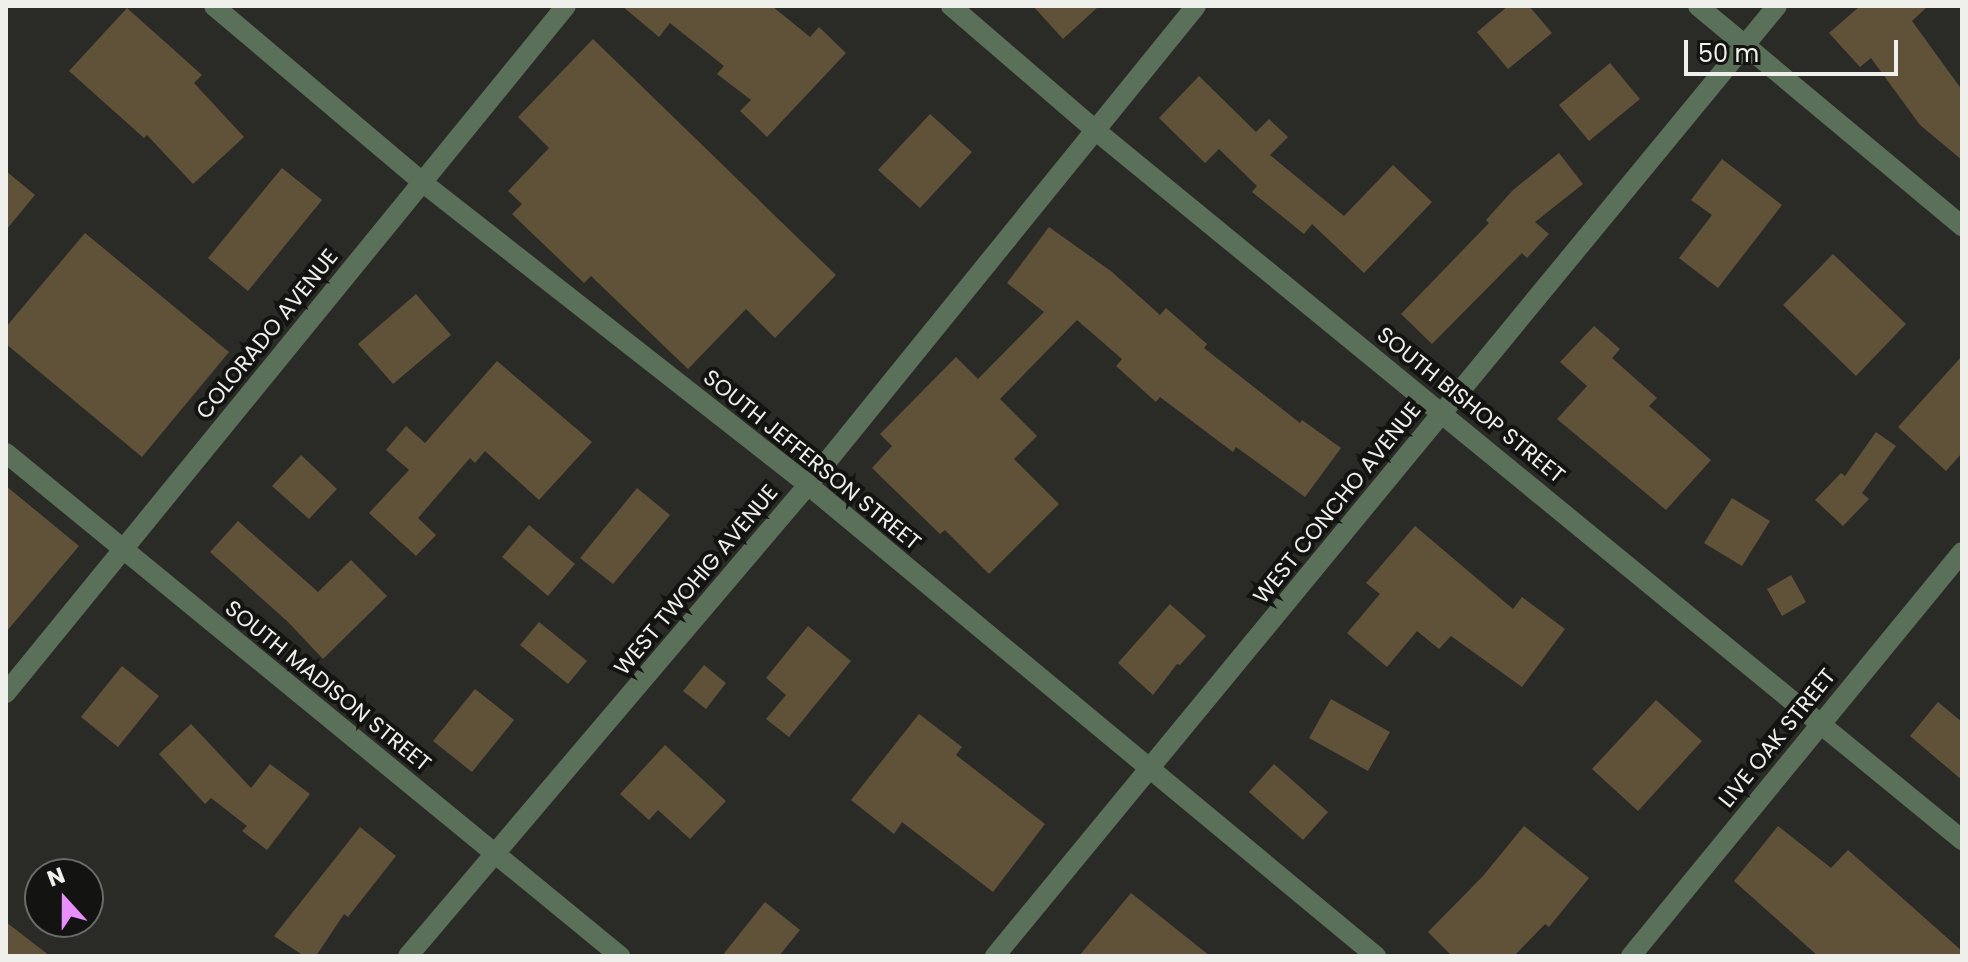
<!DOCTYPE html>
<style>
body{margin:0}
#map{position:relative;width:1968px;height:962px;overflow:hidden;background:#2a2b26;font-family:Poppins,sans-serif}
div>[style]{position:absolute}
.building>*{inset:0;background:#605239}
.street>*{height:20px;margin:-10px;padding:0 10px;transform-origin:10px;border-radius:10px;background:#5a7058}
span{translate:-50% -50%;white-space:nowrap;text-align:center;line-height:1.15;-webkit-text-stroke:8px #131311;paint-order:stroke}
.street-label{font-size:22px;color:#efefec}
.frame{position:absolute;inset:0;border:8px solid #efefec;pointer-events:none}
.north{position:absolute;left:24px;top:858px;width:80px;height:80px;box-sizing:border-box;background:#131311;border:2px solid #6b6b69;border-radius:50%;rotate:339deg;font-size:22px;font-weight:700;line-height:32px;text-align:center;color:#efefec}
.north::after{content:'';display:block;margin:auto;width:28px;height:36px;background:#ea8dfd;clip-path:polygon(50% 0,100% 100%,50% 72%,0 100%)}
.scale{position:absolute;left:1684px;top:40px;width:214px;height:36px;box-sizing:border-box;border:4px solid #efefec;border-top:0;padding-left:10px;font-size:24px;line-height:28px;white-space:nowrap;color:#efefec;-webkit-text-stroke:6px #131311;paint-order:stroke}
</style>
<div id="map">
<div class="building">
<i style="clip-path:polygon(622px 6px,772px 6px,810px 37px,819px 27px,846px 53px,767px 137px,740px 111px,751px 100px,717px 74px,724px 66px,670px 23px,659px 37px)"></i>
<i style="clip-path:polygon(1033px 6px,1099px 6px,1063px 39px)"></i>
<i style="clip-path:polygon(1508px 6px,1529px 6px,1552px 33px,1508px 69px,1477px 32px)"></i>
<i style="clip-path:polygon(1860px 6px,1928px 6px,1912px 21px,1962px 90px,1962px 160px,1920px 125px,1871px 58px,1860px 67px,1829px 33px)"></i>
<i style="clip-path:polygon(127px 8px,202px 75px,194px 83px,244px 137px,193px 184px,147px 135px,144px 138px,69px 71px)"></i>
<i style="clip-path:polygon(593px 39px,836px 275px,775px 338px,746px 309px,688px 369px,591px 276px,584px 283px,512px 214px,522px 204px,508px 191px,549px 148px,518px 117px)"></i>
<i style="clip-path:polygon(1610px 63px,1640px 99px,1589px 141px,1559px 105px)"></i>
<i style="clip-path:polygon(1199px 76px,1256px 132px,1269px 119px,1288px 137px,1270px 155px,1344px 216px,1393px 165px,1432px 202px,1364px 273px,1312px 224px,1304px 234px,1252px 192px,1257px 186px,1219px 149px,1205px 163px,1159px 118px)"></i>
<i style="clip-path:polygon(930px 114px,972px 152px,920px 208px,878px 170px)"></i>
<i style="clip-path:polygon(1559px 153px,1583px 184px,1535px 222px,1549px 234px,1527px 258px,1522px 253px,1432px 344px,1401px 314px,1489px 223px,1486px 220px,1513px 190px)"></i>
<i style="clip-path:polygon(1722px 159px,1782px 205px,1718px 288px,1679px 258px,1712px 215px,1691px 200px)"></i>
<i style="clip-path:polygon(282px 168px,322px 200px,248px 291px,208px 258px)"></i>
<i style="clip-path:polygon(6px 171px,35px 195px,6px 230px)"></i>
<i style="clip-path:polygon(1049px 227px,1112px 272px,1160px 315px,1166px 308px,1207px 344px,1204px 348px,1300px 423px,1302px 420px,1341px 448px,1305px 497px,1236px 447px,1233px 452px,1160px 397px,1156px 402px,1116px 366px,1122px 359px,1077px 320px,1000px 399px,1037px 436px,1014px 459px,1059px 504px,989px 574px,945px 530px,940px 534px,872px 468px,892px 446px,880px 434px,956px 357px,978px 379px,1044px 312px,1007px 283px)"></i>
<i style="clip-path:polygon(85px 233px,229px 352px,142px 457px,6px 344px,6px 327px)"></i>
<i style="clip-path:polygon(1833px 254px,1906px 324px,1856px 376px,1783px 305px)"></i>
<i style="clip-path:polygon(416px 294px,451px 335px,393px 384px,358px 344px)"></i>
<i style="clip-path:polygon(1594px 326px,1620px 349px,1612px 358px,1657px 398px,1649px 406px,1711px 460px,1666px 510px,1557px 419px,1587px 386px,1560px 362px)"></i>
<i style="clip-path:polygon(1962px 356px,1962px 453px,1946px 471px,1898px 427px)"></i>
<i style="clip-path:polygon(497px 361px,592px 442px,539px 500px,485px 451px,475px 463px,470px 458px,418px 518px,436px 535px,416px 556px,369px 513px,409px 470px,386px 450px,406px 426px,425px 443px)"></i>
<i style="clip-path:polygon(1876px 432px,1896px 446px,1862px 493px,1869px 499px,1843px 526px,1815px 500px,1841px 473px,1845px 476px)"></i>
<i style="clip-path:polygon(301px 455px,337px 489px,309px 519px,272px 486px)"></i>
<i style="clip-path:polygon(6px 486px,79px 546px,6px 632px)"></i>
<i style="clip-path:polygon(637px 488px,670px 515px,613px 584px,580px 558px)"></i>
<i style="clip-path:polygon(1732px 498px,1770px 521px,1742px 566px,1704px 543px)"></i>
<i style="clip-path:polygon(238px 521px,318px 592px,351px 560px,387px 596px,323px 659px,288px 622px,210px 552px)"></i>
<i style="clip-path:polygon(529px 525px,575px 564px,548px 596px,502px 557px)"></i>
<i style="clip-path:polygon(1415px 526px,1513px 609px,1522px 597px,1565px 629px,1522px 687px,1451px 636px,1439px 649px,1417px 631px,1387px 667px,1347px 633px,1380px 594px,1366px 583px)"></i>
<i style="clip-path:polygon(1791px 575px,1806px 602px,1782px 616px,1767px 589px)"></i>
<i style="clip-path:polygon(1170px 604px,1206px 636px,1180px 665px,1177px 664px,1153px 695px,1118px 663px)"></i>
<i style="clip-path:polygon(539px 622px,587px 661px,568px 684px,520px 645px)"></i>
<i style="clip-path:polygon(808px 626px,851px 661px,789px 737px,766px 719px,786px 695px,766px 678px)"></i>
<i style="clip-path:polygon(704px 665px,726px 683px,706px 709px,683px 691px)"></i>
<i style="clip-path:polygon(122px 666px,159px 696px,118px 747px,81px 717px)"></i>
<i style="clip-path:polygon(475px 689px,514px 720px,472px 772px,433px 741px)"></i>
<i style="clip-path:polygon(1331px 699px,1390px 732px,1368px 771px,1309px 738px)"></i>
<i style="clip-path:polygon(1656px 700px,1702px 741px,1638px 811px,1592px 769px)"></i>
<i style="clip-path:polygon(1938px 702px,1962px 722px,1962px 780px,1910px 736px)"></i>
<i style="clip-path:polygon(919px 714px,962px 747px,956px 755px,1045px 824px,993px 892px,902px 822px,894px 834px,851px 800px)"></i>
<i style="clip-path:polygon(191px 724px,251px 788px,270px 764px,310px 794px,267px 850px,242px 831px,247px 826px,211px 798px,205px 804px,159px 754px)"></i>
<i style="clip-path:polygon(665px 745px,726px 801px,690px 839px,658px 810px,649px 820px,620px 794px)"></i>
<i style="clip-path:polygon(1274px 764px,1328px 812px,1303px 840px,1249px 792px)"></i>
<i style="clip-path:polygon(1524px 826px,1589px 878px,1549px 927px,1545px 924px,1514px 956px,1452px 956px,1428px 932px,1483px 876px)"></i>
<i style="clip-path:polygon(1778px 826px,1831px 868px,1848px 850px,1962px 951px,1962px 956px,1818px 956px,1734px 881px)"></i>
<i style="clip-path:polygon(360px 827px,396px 856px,348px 917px,344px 914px,316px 956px,304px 956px,274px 936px)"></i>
<i style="clip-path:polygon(1131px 893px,1210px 956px,1079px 956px)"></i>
<i style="clip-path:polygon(765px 902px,800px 930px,779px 956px,722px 956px)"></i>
<i style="clip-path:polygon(6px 922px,50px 956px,6px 956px)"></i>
</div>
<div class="street">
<i style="left:214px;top:6px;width:272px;rotate:40.2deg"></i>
<i style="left:422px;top:182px;width:491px;rotate:38.1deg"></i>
<i style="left:808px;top:485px;width:738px;rotate:39.67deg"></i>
<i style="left:951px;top:6px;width:190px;rotate:40.7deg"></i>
<i style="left:1095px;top:130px;width:1121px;rotate:39.31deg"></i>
<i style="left:1698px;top:6px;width:344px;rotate:39.8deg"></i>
<i style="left:6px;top:453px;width:794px;rotate:39.32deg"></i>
<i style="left:6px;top:693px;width:886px;rotate:-50.82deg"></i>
<i style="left:408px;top:956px;width:618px;rotate:-49.66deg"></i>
<i style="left:808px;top:485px;width:616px;rotate:-50.99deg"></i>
<i style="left:995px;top:956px;width:1230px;rotate:-50.54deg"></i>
<i style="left:1631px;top:956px;width:522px;rotate:-50.67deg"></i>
</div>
<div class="street-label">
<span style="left:267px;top:334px;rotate:-51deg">COLORADO AVENUE</span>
<span style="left:1471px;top:405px;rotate:39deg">SOUTH BISHOP STREET</span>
<span style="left:812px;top:460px;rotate:39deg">SOUTH JEFFERSON STREET</span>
<span style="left:1337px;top:503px;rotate:-51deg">WEST CONCHO AVENUE</span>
<span style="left:696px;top:580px;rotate:-50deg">WEST TWOHIG AVENUE</span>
<span style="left:328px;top:686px;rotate:39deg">SOUTH MADISON STREET</span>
<span style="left:1777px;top:738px;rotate:-51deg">LIVE OAK STREET</span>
</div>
<div class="frame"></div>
<div class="north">N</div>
<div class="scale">50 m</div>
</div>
